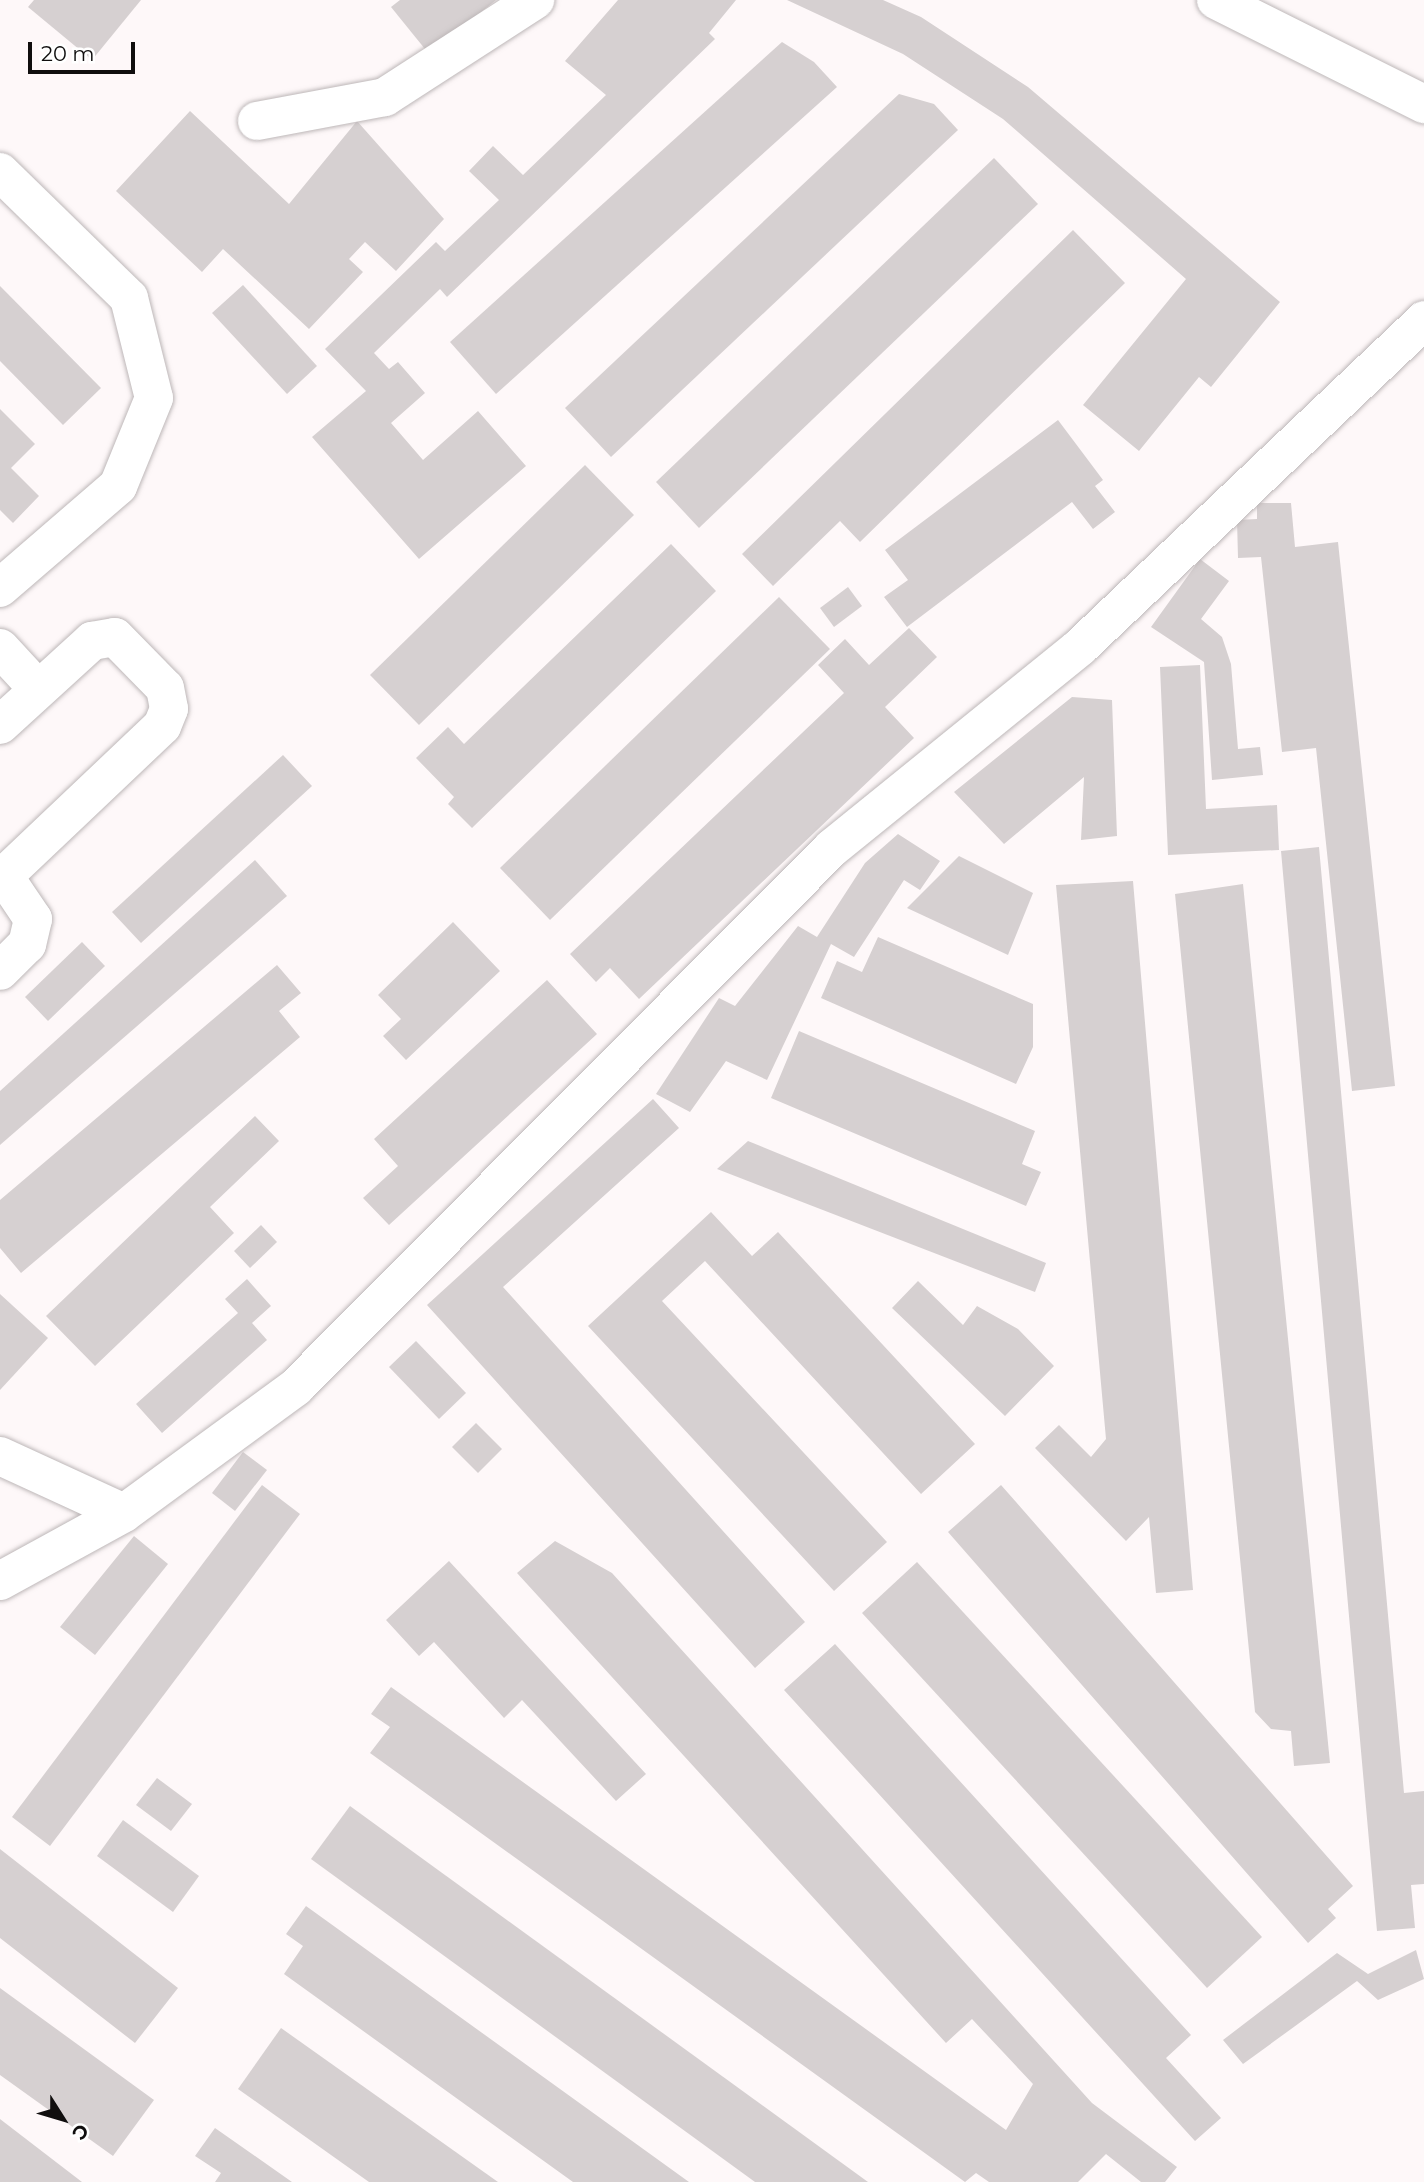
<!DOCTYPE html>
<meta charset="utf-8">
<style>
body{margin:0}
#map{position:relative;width:1424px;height:2182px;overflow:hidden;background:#fef8f9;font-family:Montserrat,sans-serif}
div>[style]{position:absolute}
.building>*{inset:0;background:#d6d0d1}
.roads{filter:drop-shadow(0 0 2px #bdb7b8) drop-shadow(0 0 2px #bdb7b8)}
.minor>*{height:38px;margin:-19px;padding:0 19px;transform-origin:19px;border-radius:19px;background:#fff}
.major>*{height:38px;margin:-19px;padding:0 19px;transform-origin:19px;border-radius:19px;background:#fff}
span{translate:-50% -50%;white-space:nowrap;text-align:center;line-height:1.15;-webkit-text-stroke:6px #fff;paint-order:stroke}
.north{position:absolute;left:28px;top:2084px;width:70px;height:70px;-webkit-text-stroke:5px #fff;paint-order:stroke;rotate:127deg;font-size:19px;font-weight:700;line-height:28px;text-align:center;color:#100e0e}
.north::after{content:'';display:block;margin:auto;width:24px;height:32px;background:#100e0e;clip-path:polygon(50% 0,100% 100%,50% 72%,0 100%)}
.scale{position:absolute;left:28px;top:42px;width:107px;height:32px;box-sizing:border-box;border:4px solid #100e0e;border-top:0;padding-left:9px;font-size:21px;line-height:24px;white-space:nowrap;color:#100e0e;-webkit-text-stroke:5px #fff;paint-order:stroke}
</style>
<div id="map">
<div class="building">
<i style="clip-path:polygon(34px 0,141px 0,92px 60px,28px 7px)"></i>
<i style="clip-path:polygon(400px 0,496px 0,429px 54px,391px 7px)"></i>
<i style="clip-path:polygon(618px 0,736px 0,709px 33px,715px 39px,447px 297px,440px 289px,374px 353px,389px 369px,398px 362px,425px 393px,391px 423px,423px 460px,478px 411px,526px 466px,419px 559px,312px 437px,366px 391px,325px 349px,436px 242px,445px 251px,499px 200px,469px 171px,493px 146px,523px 175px,606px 95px,565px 61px)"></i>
<i style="clip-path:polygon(787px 0,883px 0,921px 17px,1028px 87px,1280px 302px,1211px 387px,1199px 377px,1139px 451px,1083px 405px,1186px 279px,1003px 119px,903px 54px)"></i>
<i style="clip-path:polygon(782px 42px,814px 62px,837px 87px,496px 394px,450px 342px)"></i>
<i style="clip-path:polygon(899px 94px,934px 104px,958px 130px,611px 457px,565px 408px)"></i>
<i style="clip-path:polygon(190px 111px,289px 204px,357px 121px,444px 219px,396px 271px,365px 242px,349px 259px,363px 272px,309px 329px,223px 249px,202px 272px,116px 191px)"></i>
<i style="clip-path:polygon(994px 158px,1038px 204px,699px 528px,656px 482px)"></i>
<i style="clip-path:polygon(1073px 230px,1125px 283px,860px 542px,840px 521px,773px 586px,742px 554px)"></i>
<i style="clip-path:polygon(243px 285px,317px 366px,287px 394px,212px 313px)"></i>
<i style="clip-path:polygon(0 286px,101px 388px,63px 425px,0 361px)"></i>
<i style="clip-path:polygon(0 409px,35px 444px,11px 468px,39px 496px,13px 523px,0 510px)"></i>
<i style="clip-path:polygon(1058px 420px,1103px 480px,1095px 486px,1115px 512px,1093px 529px,1072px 502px,907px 627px,884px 597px,908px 580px,885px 550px)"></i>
<i style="clip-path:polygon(585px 465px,634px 515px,419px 725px,370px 675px)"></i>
<i style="clip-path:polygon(1257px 503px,1291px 503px,1295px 547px,1338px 542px,1395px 1086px,1352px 1091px,1316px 748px,1282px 752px,1261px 557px,1238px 558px,1237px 520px,1257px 519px)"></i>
<i style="clip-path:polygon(671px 544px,716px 591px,472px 828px,448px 804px,454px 797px,416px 758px,448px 727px,464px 744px)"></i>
<i style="clip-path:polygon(1200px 559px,1229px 581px,1201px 619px,1222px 637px,1231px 664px,1238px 749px,1260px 747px,1263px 775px,1212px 780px,1204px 662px,1151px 627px)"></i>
<i style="clip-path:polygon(848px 587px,862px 606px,834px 627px,820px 608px)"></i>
<i style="clip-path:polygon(779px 597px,830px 649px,550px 920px,500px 868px)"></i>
<i style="clip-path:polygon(909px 628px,937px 657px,885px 707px,914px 738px,639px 999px,610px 968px,596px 982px,570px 954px,844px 693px,818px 665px,845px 639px,869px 665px)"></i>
<i style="clip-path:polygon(1200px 665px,1206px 809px,1277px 805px,1279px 850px,1168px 855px,1160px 667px)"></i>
<i style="clip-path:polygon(1072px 697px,1112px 700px,1117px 836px,1081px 840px,1084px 777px,1004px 844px,954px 792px)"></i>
<i style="clip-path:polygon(283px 755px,312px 786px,141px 943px,112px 912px)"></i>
<i style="clip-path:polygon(898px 834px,940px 861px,920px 890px,904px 880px,854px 957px,831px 944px,767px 1080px,726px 1061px,690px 1112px,656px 1094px,719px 998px,735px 1006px,798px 926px,817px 937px,865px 863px)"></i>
<i style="clip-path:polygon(1319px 847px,1404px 1793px,1424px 1791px,1424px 1884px,1411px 1885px,1415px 1928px,1377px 1931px,1281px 851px)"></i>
<i style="clip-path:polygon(959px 856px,1033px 893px,1008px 955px,907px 908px)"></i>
<i style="clip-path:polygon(255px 860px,287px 896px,0 1145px,0 1091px)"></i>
<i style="clip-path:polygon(1133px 881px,1193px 1590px,1156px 1593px,1149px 1517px,1126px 1541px,1035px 1448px,1059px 1425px,1091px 1457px,1106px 1439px,1056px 885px)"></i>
<i style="clip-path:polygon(1243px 884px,1330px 1763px,1294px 1766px,1291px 1731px,1271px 1729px,1255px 1712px,1175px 894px)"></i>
<i style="clip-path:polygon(453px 922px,500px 971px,406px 1060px,383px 1036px,401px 1019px,378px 995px)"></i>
<i style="clip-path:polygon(878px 937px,1033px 1004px,1033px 1047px,1016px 1084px,821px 998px,837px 961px,862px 972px)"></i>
<i style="clip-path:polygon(82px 942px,105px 966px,48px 1021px,25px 997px)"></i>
<i style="clip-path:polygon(277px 965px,301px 993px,279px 1011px,300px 1037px,21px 1273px,0 1248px,0 1200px)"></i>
<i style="clip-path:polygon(547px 980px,597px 1034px,389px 1225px,363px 1198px,398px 1166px,374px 1139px)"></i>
<i style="clip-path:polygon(799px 1031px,1035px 1131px,1022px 1164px,1041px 1172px,1026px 1206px,771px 1098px)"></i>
<i style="clip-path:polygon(653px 1099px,679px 1128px,503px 1287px,805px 1622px,755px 1668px,427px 1305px)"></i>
<i style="clip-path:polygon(255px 1116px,279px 1141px,210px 1207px,234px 1233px,95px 1366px,46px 1316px)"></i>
<i style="clip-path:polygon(748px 1141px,1046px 1263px,1035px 1292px,717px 1169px)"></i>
<i style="clip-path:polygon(711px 1212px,752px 1256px,778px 1232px,975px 1444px,921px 1494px,705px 1261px,662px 1301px,887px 1542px,834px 1591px,588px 1326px)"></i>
<i style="clip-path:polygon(261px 1225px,277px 1242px,250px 1268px,234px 1251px)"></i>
<i style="clip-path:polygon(247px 1279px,271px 1306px,252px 1323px,267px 1340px,162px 1433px,136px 1404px,238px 1313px,225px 1299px)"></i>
<i style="clip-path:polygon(918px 1281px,963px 1325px,977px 1306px,1018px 1329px,1054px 1366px,1005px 1416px,892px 1308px)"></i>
<i style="clip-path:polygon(0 1294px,48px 1338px,0 1390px)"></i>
<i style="clip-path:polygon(416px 1341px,466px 1393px,439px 1419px,389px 1367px)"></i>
<i style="clip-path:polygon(476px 1423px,502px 1449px,478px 1473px,452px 1447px)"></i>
<i style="clip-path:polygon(243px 1452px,267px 1470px,235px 1511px,212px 1493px)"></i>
<i style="clip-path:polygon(262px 1485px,300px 1514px,50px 1846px,12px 1817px)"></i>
<i style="clip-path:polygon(1001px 1485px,1353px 1886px,1328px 1909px,1336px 1918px,1308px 1943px,948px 1532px)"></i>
<i style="clip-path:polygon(134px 1536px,168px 1564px,95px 1655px,60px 1627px)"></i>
<i style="clip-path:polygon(555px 1541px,612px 1573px,1092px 2103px,1177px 2167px,1165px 2182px,1141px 2182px,1106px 2154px,1078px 2182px,989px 2182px,976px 2173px,965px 2182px,370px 1753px,390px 1727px,371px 1714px,391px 1687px,1006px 2130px,1033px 2084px,972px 2019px,946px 2043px,517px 1573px)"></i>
<i style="clip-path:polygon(449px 1561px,646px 1774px,616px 1801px,522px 1700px,504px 1718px,434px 1642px,419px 1656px,386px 1620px)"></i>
<i style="clip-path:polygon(917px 1562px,1262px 1937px,1207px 1988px,862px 1613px)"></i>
<i style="clip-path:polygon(835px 1644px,1191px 2035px,1166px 2058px,1221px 2118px,1195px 2141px,784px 1690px)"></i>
<i style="clip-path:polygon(157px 1778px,192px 1804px,171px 1831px,136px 1805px)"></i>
<i style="clip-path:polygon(350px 1806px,868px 2182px,755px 2182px,311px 1859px)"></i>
<i style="clip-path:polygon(123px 1820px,199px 1876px,173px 1912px,97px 1856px)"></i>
<i style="clip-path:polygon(0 1849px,178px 1988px,135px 2043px,0 1938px)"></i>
<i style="clip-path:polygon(306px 1906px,689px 2182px,573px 2182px,284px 1974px,303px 1946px,286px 1934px)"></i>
<i style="clip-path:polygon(1416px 1950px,1424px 1979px,1378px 2000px,1357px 1981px,1243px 2064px,1223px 2040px,1337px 1953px,1368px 1974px)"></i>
<i style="clip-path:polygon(0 1988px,154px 2100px,113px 2156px,0 2075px)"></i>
<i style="clip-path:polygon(281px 2028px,498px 2182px,369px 2182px,238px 2089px)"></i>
<i style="clip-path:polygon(0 2119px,82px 2182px,0 2182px)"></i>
<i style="clip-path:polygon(215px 2128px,292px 2182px,215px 2182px,221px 2173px,195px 2156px)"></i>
</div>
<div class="roads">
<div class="minor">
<i style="left:257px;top:121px;width:130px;rotate:-10.6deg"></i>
<i style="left:385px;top:97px;width:179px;rotate:-32.9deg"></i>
<i style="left:0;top:172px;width:180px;rotate:44.3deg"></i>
<i style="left:129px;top:298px;width:103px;rotate:76deg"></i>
<i style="left:154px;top:398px;width:95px;rotate:112.2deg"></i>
<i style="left:118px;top:486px;width:156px;rotate:139.2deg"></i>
<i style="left:0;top:648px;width:56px;rotate:47.2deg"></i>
<i style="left:0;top:725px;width:125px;rotate:-42.4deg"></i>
<i style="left:92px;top:641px;width:23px;rotate:-10deg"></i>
<i style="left:115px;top:637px;width:71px;rotate:45.6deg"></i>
<i style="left:165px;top:688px;width:21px;rotate:79deg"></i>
<i style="left:169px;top:709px;width:18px;rotate:112deg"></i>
<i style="left:162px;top:726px;width:218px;rotate:136.5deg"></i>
<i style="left:4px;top:876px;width:52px;rotate:56deg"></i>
<i style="left:33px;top:919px;width:26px;rotate:103deg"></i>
<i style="left:27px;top:944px;width:38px;rotate:135deg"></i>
<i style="left:0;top:1456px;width:136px;rotate:24.7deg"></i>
<i style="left:0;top:1581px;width:141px;rotate:-28.7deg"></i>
<i style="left:124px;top:1513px;width:213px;rotate:-36.2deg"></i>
<i style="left:296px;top:1387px;width:760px;rotate:-45.16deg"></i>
<i style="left:832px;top:848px;width:319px;rotate:-39deg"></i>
<i style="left:1080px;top:647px;width:475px;rotate:-43.5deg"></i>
</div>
<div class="major">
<i style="left:1216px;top:0;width:233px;rotate:26.6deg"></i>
</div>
</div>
<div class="north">С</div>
<div class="scale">20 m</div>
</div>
